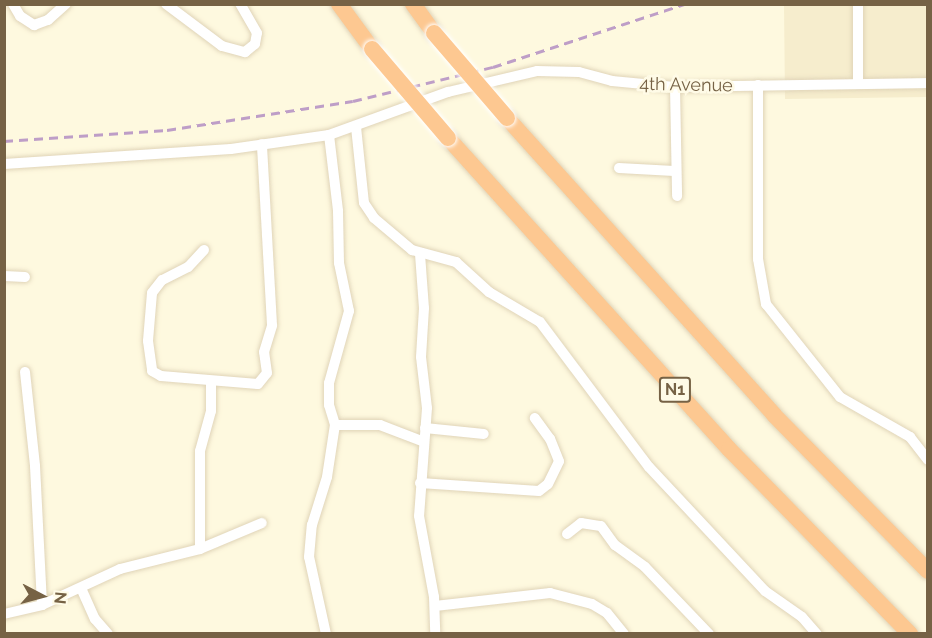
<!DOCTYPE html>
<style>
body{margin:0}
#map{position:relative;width:932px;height:638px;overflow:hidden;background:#fef9df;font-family:Raleway,sans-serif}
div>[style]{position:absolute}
.residential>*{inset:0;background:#f6edcd}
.roads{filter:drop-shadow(0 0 2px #e0d4b8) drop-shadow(0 0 2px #e0d4b8)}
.minor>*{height:10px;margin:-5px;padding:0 5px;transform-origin:5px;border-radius:5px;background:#fff}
.highway>*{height:16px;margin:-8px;padding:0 8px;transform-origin:8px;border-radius:8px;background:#fdc891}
.rail>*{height:3px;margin-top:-1.5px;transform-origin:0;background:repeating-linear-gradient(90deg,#be9ec7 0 9px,transparent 0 15px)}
.bridges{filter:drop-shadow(0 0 2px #fff) drop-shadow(0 0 2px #fff)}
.highway-bridge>*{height:16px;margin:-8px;padding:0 8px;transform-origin:8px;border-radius:8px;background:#fdc891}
span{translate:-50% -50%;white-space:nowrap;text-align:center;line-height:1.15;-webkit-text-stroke:5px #fffbe7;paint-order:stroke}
.shield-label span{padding:2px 4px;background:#fffbe7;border:2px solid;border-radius:4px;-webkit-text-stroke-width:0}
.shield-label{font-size:16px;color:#766245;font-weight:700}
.street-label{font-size:18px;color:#766245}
.frame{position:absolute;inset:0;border:6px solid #766245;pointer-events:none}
.north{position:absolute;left:12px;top:566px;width:60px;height:60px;-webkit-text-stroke:4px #fffbe7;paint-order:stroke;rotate:96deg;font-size:16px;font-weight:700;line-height:24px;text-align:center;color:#766245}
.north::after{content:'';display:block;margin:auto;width:21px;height:27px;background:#766245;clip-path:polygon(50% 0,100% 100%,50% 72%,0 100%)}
</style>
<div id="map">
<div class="residential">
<i style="clip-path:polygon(784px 5px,927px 5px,927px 97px,785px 99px)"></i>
</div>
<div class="roads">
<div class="minor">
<i style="left:13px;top:4px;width:14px;rotate:60deg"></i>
<i style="left:20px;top:16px;width:17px;rotate:33deg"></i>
<i style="left:34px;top:25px;width:15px;rotate:-20deg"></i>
<i style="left:48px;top:20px;width:24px;rotate:-42deg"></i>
<i style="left:166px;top:4px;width:70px;rotate:36.9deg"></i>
<i style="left:222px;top:46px;width:24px;rotate:15deg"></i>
<i style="left:245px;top:52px;width:13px;rotate:-39deg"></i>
<i style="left:255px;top:44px;width:11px;rotate:-80deg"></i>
<i style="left:257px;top:33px;width:34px;rotate:-120deg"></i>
<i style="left:858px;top:84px;width:80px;rotate:-90deg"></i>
<i style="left:758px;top:85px;width:174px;rotate:90deg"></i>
<i style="left:758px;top:259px;width:46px;rotate:79.9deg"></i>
<i style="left:766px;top:304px;width:119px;rotate:51.5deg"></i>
<i style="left:840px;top:397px;width:81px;rotate:29.7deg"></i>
<i style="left:910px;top:437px;width:29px;rotate:52deg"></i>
<i style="left:675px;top:87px;width:109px;rotate:88.9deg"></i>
<i style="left:356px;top:127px;width:76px;rotate:84deg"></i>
<i style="left:364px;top:203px;width:18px;rotate:56deg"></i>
<i style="left:374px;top:218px;width:50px;rotate:40.1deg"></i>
<i style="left:412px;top:250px;width:46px;rotate:15.3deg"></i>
<i style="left:456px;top:262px;width:45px;rotate:42.3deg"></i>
<i style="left:489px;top:292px;width:59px;rotate:30.5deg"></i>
<i style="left:540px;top:322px;width:181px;rotate:53.1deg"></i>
<i style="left:649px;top:467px;width:170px;rotate:46.9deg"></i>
<i style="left:765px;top:591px;width:45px;rotate:35.1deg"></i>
<i style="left:802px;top:617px;width:23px;rotate:49deg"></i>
<i style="left:329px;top:135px;width:77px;rotate:83.2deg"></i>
<i style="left:338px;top:211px;width:52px;rotate:88.9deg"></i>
<i style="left:339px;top:263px;width:49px;rotate:78.2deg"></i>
<i style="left:349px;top:311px;width:75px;rotate:105.5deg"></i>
<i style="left:329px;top:383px;width:22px;rotate:90deg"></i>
<i style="left:329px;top:405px;width:21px;rotate:73deg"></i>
<i style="left:4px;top:164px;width:227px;rotate:-3.8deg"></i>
<i style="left:231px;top:149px;width:99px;rotate:-8.1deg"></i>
<i style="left:329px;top:135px;width:127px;rotate:-19.9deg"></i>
<i style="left:448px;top:92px;width:91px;rotate:-13.3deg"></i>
<i style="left:537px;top:71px;width:42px;rotate:1.4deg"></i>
<i style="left:579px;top:72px;width:34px;rotate:15deg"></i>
<i style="left:612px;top:81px;width:63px;rotate:5.4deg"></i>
<i style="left:675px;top:87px;width:253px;rotate:-0.9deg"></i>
<i style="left:619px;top:168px;width:55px;rotate:3.1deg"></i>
<i style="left:204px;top:250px;width:23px;rotate:133deg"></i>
<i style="left:188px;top:267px;width:29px;rotate:153deg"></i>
<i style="left:162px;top:280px;width:16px;rotate:128deg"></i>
<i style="left:152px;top:293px;width:48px;rotate:94.8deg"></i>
<i style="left:148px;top:341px;width:30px;rotate:82deg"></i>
<i style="left:152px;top:371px;width:10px;rotate:29deg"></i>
<i style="left:161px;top:376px;width:97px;rotate:4.7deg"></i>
<i style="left:258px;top:384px;width:14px;rotate:-51deg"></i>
<i style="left:267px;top:373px;width:21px;rotate:-98deg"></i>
<i style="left:264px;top:352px;width:28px;rotate:-73deg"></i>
<i style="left:272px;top:325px;width:181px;rotate:-93.2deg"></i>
<i style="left:420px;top:254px;width:54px;rotate:85.8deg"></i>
<i style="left:424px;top:308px;width:49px;rotate:93.5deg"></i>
<i style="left:421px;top:357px;width:51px;rotate:83.3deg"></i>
<i style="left:427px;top:408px;width:108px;rotate:94.2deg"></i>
<i style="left:419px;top:516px;width:82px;rotate:79.5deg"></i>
<i style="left:434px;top:597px;width:37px;rotate:88deg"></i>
<i style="left:4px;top:276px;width:21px;rotate:3deg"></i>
<i style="left:25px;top:372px;width:95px;rotate:83.9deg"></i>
<i style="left:35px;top:466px;width:139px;rotate:87.1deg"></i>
<i style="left:425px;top:428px;width:59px;rotate:5.8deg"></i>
<i style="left:420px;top:483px;width:119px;rotate:3.8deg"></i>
<i style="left:539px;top:491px;width:11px;rotate:-38deg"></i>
<i style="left:548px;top:484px;width:25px;rotate:-64deg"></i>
<i style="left:559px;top:461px;width:24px;rotate:-112deg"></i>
<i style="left:550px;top:439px;width:26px;rotate:-126deg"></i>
<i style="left:567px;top:534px;width:18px;rotate:-38deg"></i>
<i style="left:581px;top:523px;width:20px;rotate:9deg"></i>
<i style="left:601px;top:526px;width:24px;rotate:54deg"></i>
<i style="left:615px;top:545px;width:37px;rotate:36deg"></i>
<i style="left:645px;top:567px;width:93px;rotate:46.3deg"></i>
<i style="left:200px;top:549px;width:67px;rotate:-22.8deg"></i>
<i style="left:81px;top:588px;width:34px;rotate:66deg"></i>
<i style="left:95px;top:619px;width:20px;rotate:49deg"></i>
<i style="left:435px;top:606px;width:116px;rotate:-6.4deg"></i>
<i style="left:550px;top:593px;width:43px;rotate:14.7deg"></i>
<i style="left:592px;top:604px;width:17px;rotate:31deg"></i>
<i style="left:607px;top:613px;width:27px;rotate:51deg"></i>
<i style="left:4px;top:614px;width:39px;rotate:-13deg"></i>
<i style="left:42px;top:605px;width:86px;rotate:-24.8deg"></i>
<i style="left:120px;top:569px;width:82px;rotate:-14deg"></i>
<i style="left:200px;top:549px;width:98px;rotate:-90deg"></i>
<i style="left:200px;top:451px;width:41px;rotate:-74.6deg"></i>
<i style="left:211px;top:411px;width:30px;rotate:-90deg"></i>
<i style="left:326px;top:634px;width:79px;rotate:-102.4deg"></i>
<i style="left:309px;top:557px;width:32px;rotate:-85deg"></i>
<i style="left:312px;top:525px;width:50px;rotate:-72.6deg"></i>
<i style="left:327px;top:477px;width:53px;rotate:-81.3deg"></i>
<i style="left:335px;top:425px;width:45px"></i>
<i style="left:380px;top:425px;width:45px;rotate:20.9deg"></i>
</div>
<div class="highway">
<i style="left:339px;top:4px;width:56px;rotate:53.7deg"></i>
<i style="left:413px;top:4px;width:36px;rotate:54deg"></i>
<i style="left:507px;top:118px;width:399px;rotate:48deg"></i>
<i style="left:774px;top:415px;width:219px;rotate:45.4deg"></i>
<i style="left:448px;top:138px;width:419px;rotate:47.9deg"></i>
<i style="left:729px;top:449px;width:259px;rotate:45.6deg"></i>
</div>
</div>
<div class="rail">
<i style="left:4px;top:141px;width:163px;rotate:-3.9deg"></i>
<i style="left:167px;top:130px;width:188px;rotate:-8.9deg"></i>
<i style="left:353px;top:101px;width:144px;rotate:-13.7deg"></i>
<i style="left:493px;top:67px;width:202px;rotate:-18.2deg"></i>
</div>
<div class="bridges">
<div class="highway-bridge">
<i style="left:434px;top:33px;width:112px;rotate:49.3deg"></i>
<i style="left:372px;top:49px;width:117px;rotate:49.5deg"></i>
</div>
</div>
<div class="shield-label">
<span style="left:675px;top:390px">N1</span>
</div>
<div class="street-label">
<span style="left:686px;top:85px;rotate:1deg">4th Avenue</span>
</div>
<div class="frame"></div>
<div class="north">N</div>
</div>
